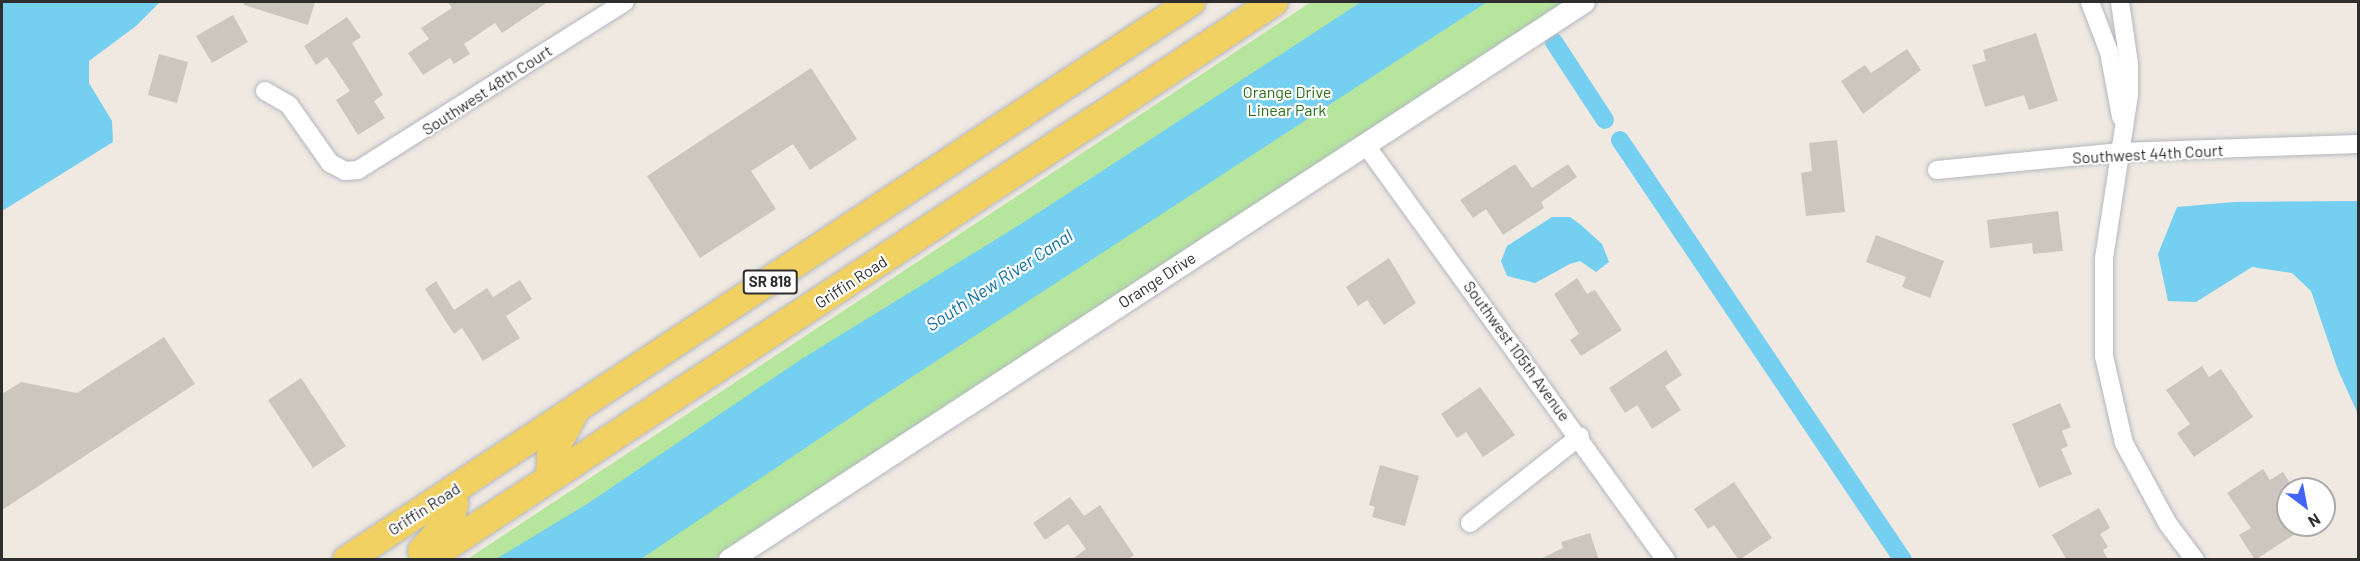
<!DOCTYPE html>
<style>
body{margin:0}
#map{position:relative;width:2360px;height:561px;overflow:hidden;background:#efe9e1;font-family:Barlow,sans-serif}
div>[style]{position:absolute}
.green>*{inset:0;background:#b6e59e}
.water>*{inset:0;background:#75cff0}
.canal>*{height:18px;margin:-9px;padding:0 9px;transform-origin:9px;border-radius:9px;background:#75cff0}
.building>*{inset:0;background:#cbc7bf}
.roads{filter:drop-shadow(0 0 2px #b4b7c1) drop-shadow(0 0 2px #b4b7c1)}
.minor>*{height:18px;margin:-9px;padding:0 9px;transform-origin:9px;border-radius:9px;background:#fff}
.tertiary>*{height:22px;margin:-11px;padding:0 11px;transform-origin:11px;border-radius:11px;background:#fff}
.primary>*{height:28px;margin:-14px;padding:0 14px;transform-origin:14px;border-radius:14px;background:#f2d163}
span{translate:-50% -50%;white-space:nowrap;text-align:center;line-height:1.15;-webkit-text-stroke:4.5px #fff;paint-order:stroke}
.shield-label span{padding:2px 4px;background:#fff;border:2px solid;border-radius:4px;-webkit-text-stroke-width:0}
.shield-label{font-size:15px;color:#2e2e2e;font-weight:700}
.street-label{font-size:16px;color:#2e2e2e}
.park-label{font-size:16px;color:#2c6e1b}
.water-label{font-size:18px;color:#0d6fa3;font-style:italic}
.frame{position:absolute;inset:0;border:3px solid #2e2e2e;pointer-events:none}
.north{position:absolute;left:2276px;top:477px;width:60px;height:60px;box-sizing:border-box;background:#fff;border:2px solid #ababab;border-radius:50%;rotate:148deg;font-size:16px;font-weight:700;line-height:24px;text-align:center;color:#2e2e2e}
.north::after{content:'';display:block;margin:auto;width:21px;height:27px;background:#4264fb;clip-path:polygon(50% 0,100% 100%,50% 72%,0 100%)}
</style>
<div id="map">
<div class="green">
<i style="clip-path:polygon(1311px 2px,1565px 2px,714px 559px,466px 560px)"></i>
</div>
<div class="water">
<i style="clip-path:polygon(2px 2px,160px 2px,136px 26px,89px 61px,89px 83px,112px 121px,113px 142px,2px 211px)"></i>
<i style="clip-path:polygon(1361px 2px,1487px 2px,878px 399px,641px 559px,496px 559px,587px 504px,800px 360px,1021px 224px)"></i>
<i style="clip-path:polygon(2358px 201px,2358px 414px,2338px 370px,2311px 291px,2292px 273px,2252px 267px,2196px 302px,2168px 301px,2158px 254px,2177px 207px,2234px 202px)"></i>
<i style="clip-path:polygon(1552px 217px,1570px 217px,1581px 225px,1602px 244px,1609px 262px,1596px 272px,1580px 261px,1570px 264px,1535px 283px,1507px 276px,1501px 261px,1507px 246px)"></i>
</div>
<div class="canal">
<i style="left:1554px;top:42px;width:93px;rotate:56.8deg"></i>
<i style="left:1620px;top:140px;width:506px;rotate:56.03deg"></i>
</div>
<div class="building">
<i style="clip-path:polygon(244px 2px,315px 2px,308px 25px,244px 5px)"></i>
<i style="clip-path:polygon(448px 2px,548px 2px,502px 33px,495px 23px,464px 44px,470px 54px,454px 64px,450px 58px,423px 75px,408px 53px,429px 39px,421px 28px,452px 8px)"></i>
<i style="clip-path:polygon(233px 15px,248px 42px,212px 63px,196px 36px)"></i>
<i style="clip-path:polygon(347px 17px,361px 37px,352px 43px,383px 95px,374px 101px,385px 118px,358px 135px,336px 100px,350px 91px,327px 57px,316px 65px,304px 46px)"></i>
<i style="clip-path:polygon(2036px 33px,2058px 101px,2029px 110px,2024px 95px,1985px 107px,1972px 65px,1986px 61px,1983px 50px)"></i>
<i style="clip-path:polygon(1907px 49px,1921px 70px,1863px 114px,1841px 81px,1865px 65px,1871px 73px)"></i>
<i style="clip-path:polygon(159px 54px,188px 62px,177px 103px,148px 95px)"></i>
<i style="clip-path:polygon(811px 68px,857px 139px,810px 170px,793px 144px,751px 171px,776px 209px,700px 258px,647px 176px)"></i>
<i style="clip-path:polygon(1837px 140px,1845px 212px,1806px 216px,1801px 173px,1812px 171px,1809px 143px)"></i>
<i style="clip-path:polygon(1515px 164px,1532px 188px,1568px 164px,1577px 177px,1541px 202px,1544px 208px,1503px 235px,1486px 209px,1473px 218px,1460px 200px)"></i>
<i style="clip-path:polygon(2058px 211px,2063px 251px,2033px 254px,2032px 243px,1990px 248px,1987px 220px)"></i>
<i style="clip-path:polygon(1876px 235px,1944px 261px,1930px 298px,1902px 287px,1906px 277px,1866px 262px)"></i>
<i style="clip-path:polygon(1389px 258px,1416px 303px,1384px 325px,1367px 300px,1358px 306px,1346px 287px)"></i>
<i style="clip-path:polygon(1577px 278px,1587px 294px,1595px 290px,1622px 330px,1581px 356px,1570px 340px,1579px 334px,1554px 294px)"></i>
<i style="clip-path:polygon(520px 280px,532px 299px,506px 316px,520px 338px,483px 361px,462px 328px,454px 334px,425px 289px,436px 281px,454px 310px,487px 288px,493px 297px)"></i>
<i style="clip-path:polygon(164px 337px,195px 384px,2px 510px,2px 394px,21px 382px,77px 393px)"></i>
<i style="clip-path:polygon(1666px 350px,1682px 375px,1665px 386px,1681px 410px,1652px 429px,1637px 405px,1625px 413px,1609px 388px)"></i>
<i style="clip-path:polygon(2202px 366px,2209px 377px,2221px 369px,2253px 417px,2194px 457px,2177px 433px,2190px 424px,2166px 390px)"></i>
<i style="clip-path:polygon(301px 378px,346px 446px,313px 468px,268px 400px)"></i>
<i style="clip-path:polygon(1480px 387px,1515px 435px,1483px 457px,1466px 432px,1457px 438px,1441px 414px)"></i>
<i style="clip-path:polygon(2060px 403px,2071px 427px,2062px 431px,2068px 446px,2061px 449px,2072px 474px,2039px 488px,2012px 424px)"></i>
<i style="clip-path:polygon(1380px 465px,1419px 476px,1405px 526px,1372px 517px,1375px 507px,1369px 505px)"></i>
<i style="clip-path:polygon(2263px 469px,2270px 480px,2283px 472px,2294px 489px,2288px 489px,2288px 525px,2309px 525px,2255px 560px,2239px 535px,2251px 528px,2227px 493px)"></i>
<i style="clip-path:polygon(1734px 482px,1772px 538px,1739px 560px,1714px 525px,1708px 529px,1694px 509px)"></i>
<i style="clip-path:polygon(1070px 497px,1084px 516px,1100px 505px,1134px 555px,1127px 560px,1071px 560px,1086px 549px,1068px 524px,1045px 540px,1033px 523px)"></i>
<i style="clip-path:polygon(2099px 508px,2110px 528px,2100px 534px,2108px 547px,2103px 550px,2108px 560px,2067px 560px,2052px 535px)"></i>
<i style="clip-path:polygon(1590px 533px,1599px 560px,1538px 560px,1563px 548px,1561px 542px)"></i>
</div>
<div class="roads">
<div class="minor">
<i style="left:2090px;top:2px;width:53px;rotate:69.2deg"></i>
<i style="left:2109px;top:52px;width:66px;rotate:79.5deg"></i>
<i style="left:2120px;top:2px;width:63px;rotate:81.7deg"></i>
<i style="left:2129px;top:64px;width:31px;rotate:90deg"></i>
<i style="left:2129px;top:95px;width:166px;rotate:98.7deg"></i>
<i style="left:2104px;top:259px;width:97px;rotate:90deg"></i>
<i style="left:2104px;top:356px;width:89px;rotate:77.1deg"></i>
<i style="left:2124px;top:443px;width:92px;rotate:61.5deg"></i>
<i style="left:2168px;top:524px;width:45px;rotate:53.1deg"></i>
<i style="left:265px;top:91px;width:28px;rotate:30deg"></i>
<i style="left:289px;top:105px;width:71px;rotate:54.7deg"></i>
<i style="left:330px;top:163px;width:17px;rotate:28deg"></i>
<i style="left:345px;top:171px;width:13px;rotate:-4deg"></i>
<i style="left:358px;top:170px;width:315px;rotate:-32.2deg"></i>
<i style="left:1365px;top:144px;width:513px;rotate:54.11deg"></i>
<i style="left:1937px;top:170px;width:184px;rotate:-5.6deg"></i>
<i style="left:2120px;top:152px;width:238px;rotate:-1.9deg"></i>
<i style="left:1470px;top:523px;width:140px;rotate:-38.3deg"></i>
</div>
<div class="tertiary">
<i style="left:730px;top:560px;width:1020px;rotate:-33.16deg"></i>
</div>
<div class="primary">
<i style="left:550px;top:478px;width:22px;rotate:-87deg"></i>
<i style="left:551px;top:456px;width:49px;rotate:-61.9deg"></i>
<i style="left:422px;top:551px;width:44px;rotate:-48.7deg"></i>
<i style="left:451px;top:518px;width:15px;rotate:-79deg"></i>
<i style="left:454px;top:503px;width:12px;rotate:-104deg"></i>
<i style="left:347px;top:560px;width:1012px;rotate:-33.47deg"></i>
<i style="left:426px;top:560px;width:1015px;rotate:-33.35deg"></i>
</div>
</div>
<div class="shield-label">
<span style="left:770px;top:282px">SR 818</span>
</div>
<div class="street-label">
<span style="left:487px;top:90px;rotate:-33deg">Southwest 48th Court</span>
<span style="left:2148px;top:154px;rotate:-3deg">Southwest 44th Court</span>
<span style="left:1157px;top:280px;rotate:-33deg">Orange Drive</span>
<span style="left:851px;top:282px;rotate:-33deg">Griffin Road</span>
<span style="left:1517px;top:351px;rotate:54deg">Southwest 105th Avenue</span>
<span style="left:424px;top:509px;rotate:-33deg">Griffin Road</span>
</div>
<div class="park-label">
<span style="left:1287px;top:101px">Orange Drive<br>Linear Park</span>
</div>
<div class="water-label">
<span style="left:999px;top:280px;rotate:-33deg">South New River Canal</span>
</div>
<div class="frame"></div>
<div class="north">N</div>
</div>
